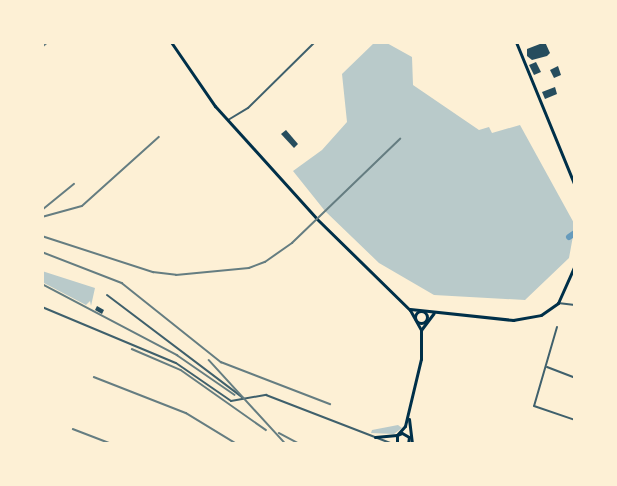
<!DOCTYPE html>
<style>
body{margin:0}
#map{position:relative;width:617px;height:486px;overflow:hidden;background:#fdf0d5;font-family:"DejaVu Sans",sans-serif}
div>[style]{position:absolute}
.green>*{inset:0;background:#b9caca}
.river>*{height:6px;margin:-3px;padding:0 3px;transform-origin:3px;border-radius:3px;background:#669bbc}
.building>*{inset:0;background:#264d5e}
.minor>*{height:2px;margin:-1px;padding:0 1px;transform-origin:1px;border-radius:1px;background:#3f606c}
.tertiary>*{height:2px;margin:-1px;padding:0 1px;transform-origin:1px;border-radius:1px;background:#3f606c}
.secondary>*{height:3px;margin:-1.5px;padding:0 1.5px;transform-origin:1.5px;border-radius:1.5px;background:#003049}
.secondary>.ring{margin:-1.5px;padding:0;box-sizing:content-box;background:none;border:3px solid #003049;border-radius:50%}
.rail>*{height:1.5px;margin:-0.75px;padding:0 0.75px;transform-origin:0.75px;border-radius:0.75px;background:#657d81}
span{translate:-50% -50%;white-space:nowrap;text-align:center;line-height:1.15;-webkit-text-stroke:6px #fdf0d5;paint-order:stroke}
.frame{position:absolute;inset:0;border:44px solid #fdf0d5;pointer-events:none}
</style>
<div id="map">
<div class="green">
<i style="clip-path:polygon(375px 42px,385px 42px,412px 57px,413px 85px,479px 130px,489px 127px,492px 133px,520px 125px,575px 225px,569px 258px,525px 300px,434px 295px,379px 263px,325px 211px,293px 171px,322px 150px,347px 122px,342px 74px)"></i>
<i style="clip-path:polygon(42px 271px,95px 288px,91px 306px,90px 301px,86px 305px,42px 282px)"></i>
<i style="clip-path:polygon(398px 425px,402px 428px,394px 434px,371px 433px,372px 430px)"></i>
</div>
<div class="river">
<i style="left:569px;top:237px;width:7px;rotate:-34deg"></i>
</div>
<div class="building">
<i style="clip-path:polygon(545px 42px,550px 53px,547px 56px,532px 60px,527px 56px,527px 49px)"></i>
<i style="clip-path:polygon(536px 62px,541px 72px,534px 75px,529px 65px)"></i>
<i style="clip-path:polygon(558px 66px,561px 75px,554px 78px,550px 70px)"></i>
<i style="clip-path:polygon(555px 87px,557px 94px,545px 99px,542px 92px)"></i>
<i style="clip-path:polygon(286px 130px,298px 144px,294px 148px,281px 134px)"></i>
<i style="clip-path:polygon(97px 306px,104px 310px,102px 314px,95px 310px)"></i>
</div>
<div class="minor">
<i style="left:228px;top:120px;width:23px;rotate:-31deg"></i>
<i style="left:248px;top:108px;width:94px;rotate:-44.6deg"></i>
<i style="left:107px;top:295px;width:171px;rotate:37.1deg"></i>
<i style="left:557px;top:327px;width:82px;rotate:106.2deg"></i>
<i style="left:534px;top:406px;width:43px;rotate:18.9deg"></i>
<i style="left:547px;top:367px;width:30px;rotate:21deg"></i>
</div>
<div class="tertiary">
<i style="left:558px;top:303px;width:17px;rotate:7deg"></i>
<i style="left:42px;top:307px;width:145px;rotate:22.7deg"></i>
<i style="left:176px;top:363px;width:67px;rotate:34.6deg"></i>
<i style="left:231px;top:401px;width:36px;rotate:-10deg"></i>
<i style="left:266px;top:395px;width:136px;rotate:21.1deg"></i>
</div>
<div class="secondary">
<i style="left:171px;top:42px;width:78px;rotate:55.5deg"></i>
<i style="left:215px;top:106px;width:152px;rotate:47.9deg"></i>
<i style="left:317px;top:219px;width:130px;rotate:44.4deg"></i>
<i style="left:410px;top:310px;width:23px;rotate:61deg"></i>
<i style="left:516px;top:42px;width:156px;rotate:67.7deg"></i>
<i style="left:410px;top:309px;width:104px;rotate:6.1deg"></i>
<i style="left:513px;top:320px;width:28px;rotate:-10deg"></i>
<i style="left:541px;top:315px;width:21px;rotate:-35deg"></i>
<i style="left:558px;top:303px;width:42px;rotate:-65.9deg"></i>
<i class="ring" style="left:415px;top:311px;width:9px;height:9px"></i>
<i style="left:409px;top:419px;width:25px;rotate:83deg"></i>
<i style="left:375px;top:437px;width:22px;rotate:-5deg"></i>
<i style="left:397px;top:435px;width:12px;rotate:-48deg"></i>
<i style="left:405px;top:426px;width:69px;rotate:-76.6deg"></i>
<i style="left:421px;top:359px;width:29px;rotate:-90deg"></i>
<i style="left:421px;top:330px;width:21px;rotate:-53deg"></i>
<i style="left:397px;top:444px;width:9px;rotate:-90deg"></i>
<i style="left:397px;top:435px;width:5px;rotate:-22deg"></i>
<i style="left:402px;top:433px;width:8px;rotate:30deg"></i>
<i style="left:409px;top:437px;width:7px;rotate:98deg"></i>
</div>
<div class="rail">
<i style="left:42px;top:47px;width:8px;rotate:-40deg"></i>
<i style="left:42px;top:210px;width:41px;rotate:-39.1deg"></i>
<i style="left:42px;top:217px;width:41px;rotate:-15.4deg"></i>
<i style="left:82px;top:206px;width:103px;rotate:-41.9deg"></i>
<i style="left:42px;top:236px;width:117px;rotate:18deg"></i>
<i style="left:153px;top:272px;width:23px;rotate:7deg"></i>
<i style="left:176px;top:275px;width:73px;rotate:-5.5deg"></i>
<i style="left:249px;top:268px;width:17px;rotate:-21deg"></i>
<i style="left:265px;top:262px;width:33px;rotate:-35deg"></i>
<i style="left:292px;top:243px;width:150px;rotate:-43.9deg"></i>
<i style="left:42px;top:252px;width:86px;rotate:21.2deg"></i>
<i style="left:122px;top:283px;width:127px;rotate:38.6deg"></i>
<i style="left:221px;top:362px;width:117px;rotate:21.1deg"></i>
<i style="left:42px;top:284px;width:153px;rotate:27.7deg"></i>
<i style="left:177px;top:355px;width:70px;rotate:34.6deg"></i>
<i style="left:132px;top:349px;width:53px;rotate:23.2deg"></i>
<i style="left:181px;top:370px;width:104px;rotate:35.2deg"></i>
<i style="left:209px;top:360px;width:114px;rotate:47.5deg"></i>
<i style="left:94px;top:377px;width:99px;rotate:21.4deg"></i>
<i style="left:186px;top:413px;width:60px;rotate:31.3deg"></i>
<i style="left:73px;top:429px;width:42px;rotate:21deg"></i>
<i style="left:279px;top:433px;width:24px;rotate:28deg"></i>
</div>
<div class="frame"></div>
</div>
